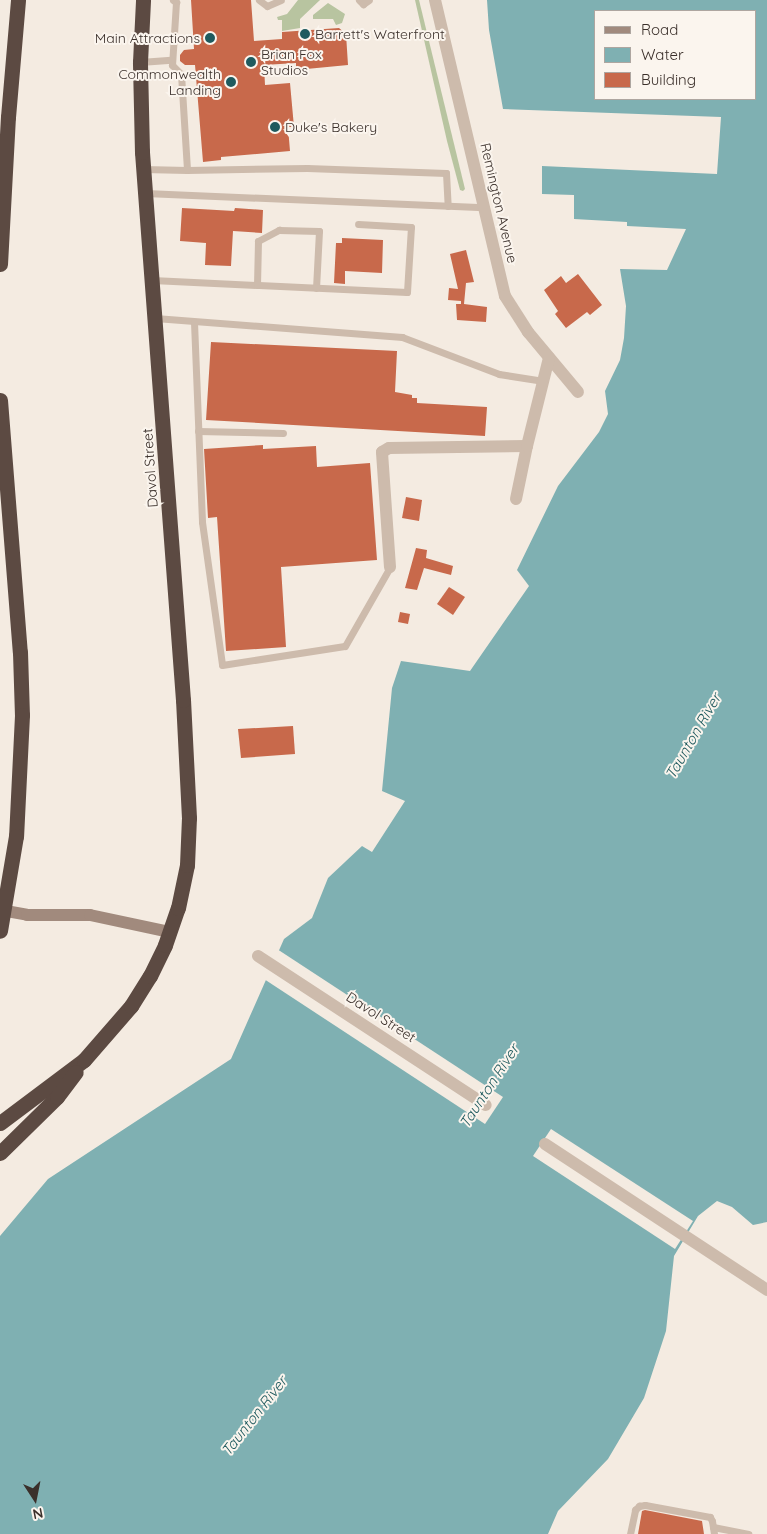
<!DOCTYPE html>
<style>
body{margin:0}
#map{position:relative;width:767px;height:1534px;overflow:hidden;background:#f4ebe1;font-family:Quicksand,sans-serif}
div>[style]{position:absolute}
.green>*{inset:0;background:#b8c4a0}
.water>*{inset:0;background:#7fb0b2}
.pier>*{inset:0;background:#f4ebe1}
.building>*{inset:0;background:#c8694b}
.lane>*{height:7px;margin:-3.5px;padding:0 3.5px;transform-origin:3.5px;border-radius:3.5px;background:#cdbbac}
.street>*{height:12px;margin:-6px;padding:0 6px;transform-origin:6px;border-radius:6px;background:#cdbbac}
.secondary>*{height:12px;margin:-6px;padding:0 6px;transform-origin:6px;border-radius:6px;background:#a18a7d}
.highway>*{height:15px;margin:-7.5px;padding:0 7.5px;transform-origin:7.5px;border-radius:7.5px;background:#5c4a42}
.dots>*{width:14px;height:14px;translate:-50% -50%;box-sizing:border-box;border:2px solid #fbf5ee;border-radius:50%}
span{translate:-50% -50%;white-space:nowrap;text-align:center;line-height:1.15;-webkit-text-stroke:4px #fbf5ee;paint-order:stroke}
.poi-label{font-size:14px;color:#3b302b}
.left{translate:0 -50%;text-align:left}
.right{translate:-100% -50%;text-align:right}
.street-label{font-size:14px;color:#3b302b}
.water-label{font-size:15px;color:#1f5a5e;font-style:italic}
.legend{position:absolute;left:594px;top:10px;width:162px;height:90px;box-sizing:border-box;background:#fbf5ee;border:1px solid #aea6a0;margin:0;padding:6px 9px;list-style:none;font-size:15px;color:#3b302b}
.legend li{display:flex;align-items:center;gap:10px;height:25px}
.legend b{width:25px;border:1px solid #aea6a0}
.north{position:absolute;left:10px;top:1474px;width:50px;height:50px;-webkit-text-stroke:4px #fbf5ee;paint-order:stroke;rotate:169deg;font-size:14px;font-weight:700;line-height:20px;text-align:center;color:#3b302b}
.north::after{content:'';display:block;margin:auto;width:18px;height:22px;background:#3b302b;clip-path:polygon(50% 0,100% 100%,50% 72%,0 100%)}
</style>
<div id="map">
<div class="green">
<i style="clip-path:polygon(298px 0,320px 0,300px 19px,300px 28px,282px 31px,282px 20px,278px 20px,277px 17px,287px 14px)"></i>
<i style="clip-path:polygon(415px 0,419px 0,465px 189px,463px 191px,460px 190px,447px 141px)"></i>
<i style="clip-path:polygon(328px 3px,345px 14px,342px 23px,336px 25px,333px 19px,313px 19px,313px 15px)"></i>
</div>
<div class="water">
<i style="clip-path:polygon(evenodd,487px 0,767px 0,767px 1222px,753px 1225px,732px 1207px,717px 1201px,698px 1216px,674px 1256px,666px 1331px,644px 1398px,608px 1459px,558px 1511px,548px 1534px,0 1534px,0 1236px,48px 1179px,231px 1059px,284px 939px,312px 918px,328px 878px,362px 846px,372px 852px,405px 801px,382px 791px,392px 688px,401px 661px,470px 671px,529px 586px,517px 570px,558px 486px,599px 432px,608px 414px,605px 391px,620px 360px,624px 338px,626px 306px,620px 269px,667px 270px,686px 229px,627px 226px,627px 222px,574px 219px,574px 195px,542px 194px,542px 166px,717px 174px,721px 117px,503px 109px,489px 30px,487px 0,596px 11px,756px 11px,756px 99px,596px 99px,596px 11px)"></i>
</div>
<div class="pier">
<i style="clip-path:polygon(277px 949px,503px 1097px,485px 1124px,264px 979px)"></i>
<i style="clip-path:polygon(551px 1129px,693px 1221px,675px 1249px,533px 1156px)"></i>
</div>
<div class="building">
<i style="clip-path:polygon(191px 0,251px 0,254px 41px,282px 39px,282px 32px,339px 28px,346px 34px,348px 65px,296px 70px,296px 63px,264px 65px,265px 85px,290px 83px,294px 127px,288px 127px,290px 151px,221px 157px,221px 160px,203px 162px,195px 65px,185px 65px,180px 61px,180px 55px,184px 50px,194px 49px)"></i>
<i style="clip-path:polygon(182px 208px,234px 211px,235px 208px,263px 210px,262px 233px,233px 231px,231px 266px,205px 265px,206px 243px,180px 241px)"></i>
<i style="clip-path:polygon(342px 238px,383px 240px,382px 273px,345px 271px,345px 284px,334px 283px,336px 243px,342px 243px)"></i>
<i style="clip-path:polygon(466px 250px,474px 282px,466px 283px,464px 304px,487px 307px,486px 322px,457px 320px,456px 304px,461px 304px,461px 301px,448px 300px,449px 288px,458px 289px,450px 254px)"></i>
<i style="clip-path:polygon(578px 274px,602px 305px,590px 315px,587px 312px,566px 328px,555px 314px,558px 311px,544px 290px,561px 276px,566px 283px)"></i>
<i style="clip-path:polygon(211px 342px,397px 351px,395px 392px,412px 395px,412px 398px,417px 398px,417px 403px,487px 407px,485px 436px,206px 420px)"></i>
<i style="clip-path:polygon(263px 445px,263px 449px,316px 446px,317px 467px,370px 463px,377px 560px,281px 567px,286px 647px,226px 651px,217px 517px,208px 518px,204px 449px)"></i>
<i style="clip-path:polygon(406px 497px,422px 500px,419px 521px,402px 518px)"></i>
<i style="clip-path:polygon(416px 548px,427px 550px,426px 558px,453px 566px,451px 575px,424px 568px,417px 590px,405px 588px)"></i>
<i style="clip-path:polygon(449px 587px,465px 597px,453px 615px,437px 604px)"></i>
<i style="clip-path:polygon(400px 612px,410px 614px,408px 624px,398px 622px)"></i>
<i style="clip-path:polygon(293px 726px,295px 754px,241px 758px,238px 729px)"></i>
<i style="clip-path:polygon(645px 1510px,702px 1521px,704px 1534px,638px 1534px,642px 1511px)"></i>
</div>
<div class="lane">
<i style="left:173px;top:0;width:4px;rotate:34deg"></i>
<i style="left:176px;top:2px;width:63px;rotate:93.6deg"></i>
<i style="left:172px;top:65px;width:13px;rotate:45deg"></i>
<i style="left:181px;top:74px;width:96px;rotate:86.4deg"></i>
<i style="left:187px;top:170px;width:120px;rotate:-1deg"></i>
<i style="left:307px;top:168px;width:139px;rotate:2.1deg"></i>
<i style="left:446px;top:173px;width:33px;rotate:87deg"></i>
<i style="left:259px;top:0;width:10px;rotate:37deg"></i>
<i style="left:267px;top:6px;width:15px;rotate:-23deg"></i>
<i style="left:359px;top:0;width:6px;rotate:45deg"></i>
<i style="left:363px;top:4px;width:7px;rotate:-34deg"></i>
<i style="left:140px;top:62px;width:31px;rotate:-4deg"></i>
<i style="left:143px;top:169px;width:44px;rotate:1.3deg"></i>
<i style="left:145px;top:193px;width:339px;rotate:2.4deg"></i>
<i style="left:152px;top:280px;width:255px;rotate:2.7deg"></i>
<i style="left:407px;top:292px;width:65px;rotate:-86.5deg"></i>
<i style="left:411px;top:227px;width:53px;rotate:-176.8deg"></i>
<i style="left:257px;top:285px;width:44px;rotate:-88.7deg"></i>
<i style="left:258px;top:241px;width:24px;rotate:-28deg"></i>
<i style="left:279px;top:230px;width:40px;rotate:1.4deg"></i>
<i style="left:319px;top:231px;width:57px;rotate:93deg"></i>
<i style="left:155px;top:318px;width:248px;rotate:4.4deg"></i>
<i style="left:402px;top:337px;width:104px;rotate:20.9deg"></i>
<i style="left:499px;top:374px;width:45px;rotate:9deg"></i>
<i style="left:194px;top:322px;width:200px;rotate:87.7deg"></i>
<i style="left:202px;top:522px;width:144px;rotate:82deg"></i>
<i style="left:222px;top:665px;width:124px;rotate:-8.8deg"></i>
<i style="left:345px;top:646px;width:91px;rotate:-60.3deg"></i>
<i style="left:198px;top:431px;width:85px;rotate:1.3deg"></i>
<i style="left:713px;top:1527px;width:36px;rotate:11deg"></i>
<i style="left:630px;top:1534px;width:25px;rotate:-78deg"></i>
<i style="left:635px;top:1510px;width:6px;rotate:-45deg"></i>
<i style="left:639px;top:1506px;width:6px;rotate:-9deg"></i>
<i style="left:645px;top:1505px;width:66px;rotate:10.5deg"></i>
<i style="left:710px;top:1517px;width:4px;rotate:63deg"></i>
<i style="left:712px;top:1521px;width:13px;rotate:81deg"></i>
</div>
<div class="street">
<i style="left:435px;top:0;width:304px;rotate:76.7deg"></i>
<i style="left:505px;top:296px;width:43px;rotate:57.4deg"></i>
<i style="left:528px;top:332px;width:78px;rotate:50.2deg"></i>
<i style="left:516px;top:499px;width:54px;rotate:-78.3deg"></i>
<i style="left:390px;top:567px;width:115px;rotate:-94deg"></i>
<i style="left:382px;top:452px;width:8px;rotate:-30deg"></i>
<i style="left:389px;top:448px;width:138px;rotate:-0.8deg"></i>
<i style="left:527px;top:446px;width:91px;rotate:-76deg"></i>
<i style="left:258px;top:956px;width:272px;rotate:33.2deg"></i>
<i style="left:545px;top:1144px;width:266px;rotate:33.3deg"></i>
</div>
<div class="secondary">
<i style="left:0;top:910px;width:27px;rotate:10deg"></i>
<i style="left:27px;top:915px;width:63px"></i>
<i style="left:90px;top:915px;width:82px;rotate:12deg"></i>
</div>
<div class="highway">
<i style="left:0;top:264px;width:147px;rotate:-86.9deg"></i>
<i style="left:8px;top:117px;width:117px;rotate:-85.1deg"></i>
<i style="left:0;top:400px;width:253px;rotate:85.5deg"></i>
<i style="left:20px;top:652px;width:63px;rotate:88.2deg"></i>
<i style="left:22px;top:715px;width:121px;rotate:92.8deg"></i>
<i style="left:16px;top:836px;width:96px;rotate:99.6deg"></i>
<i style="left:0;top:1123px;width:105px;rotate:-36.9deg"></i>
<i style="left:84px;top:1060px;width:72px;rotate:-49deg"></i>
<i style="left:131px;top:1006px;width:36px;rotate:-58deg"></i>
<i style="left:150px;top:976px;width:34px;rotate:-64deg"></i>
<i style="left:165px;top:945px;width:39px;rotate:-71deg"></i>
<i style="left:178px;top:908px;width:44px;rotate:-78.2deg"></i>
<i style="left:187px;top:865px;width:47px;rotate:-87.6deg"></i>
<i style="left:189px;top:818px;width:118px;rotate:-92.9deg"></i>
<i style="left:183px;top:700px;width:550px;rotate:-94.28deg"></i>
<i style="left:142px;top:152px;width:90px;rotate:-91.3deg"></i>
<i style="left:140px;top:62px;width:62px;rotate:-87.2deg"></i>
<i style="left:0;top:1153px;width:80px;rotate:-44.5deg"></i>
<i style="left:57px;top:1097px;width:31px;rotate:-53deg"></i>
</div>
<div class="dots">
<i style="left:305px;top:34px;background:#1f5a5e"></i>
<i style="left:210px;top:38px;background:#1f5a5e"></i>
<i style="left:251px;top:62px;background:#1f5a5e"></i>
<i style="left:231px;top:82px;background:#1f5a5e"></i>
<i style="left:275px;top:127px;background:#1f5a5e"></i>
</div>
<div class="poi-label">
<span class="left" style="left:315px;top:34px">Barrett's Waterfront</span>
<span class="right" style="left:200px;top:38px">Main Attractions</span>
<span class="left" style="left:261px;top:62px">Brian Fox<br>Studios</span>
<span class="right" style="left:221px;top:82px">Commonwealth<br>Landing</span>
<span class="left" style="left:285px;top:127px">Duke's Bakery</span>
</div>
<div class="street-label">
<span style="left:499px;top:203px;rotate:77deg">Remington Avenue</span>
<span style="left:150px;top:468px;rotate:-94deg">Davol Street</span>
<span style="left:381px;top:1017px;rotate:33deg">Davol Street</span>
</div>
<div class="water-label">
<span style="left:693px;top:736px;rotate:-60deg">Taunton River</span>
<span style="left:489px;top:1086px;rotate:-57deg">Taunton River</span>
<span style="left:254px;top:1416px;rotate:-52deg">Taunton River</span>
</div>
<ul class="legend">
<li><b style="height:6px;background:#a18a7d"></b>Road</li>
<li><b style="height:14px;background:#7fb0b2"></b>Water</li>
<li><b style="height:14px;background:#c8694b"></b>Building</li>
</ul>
<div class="north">N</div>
</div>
